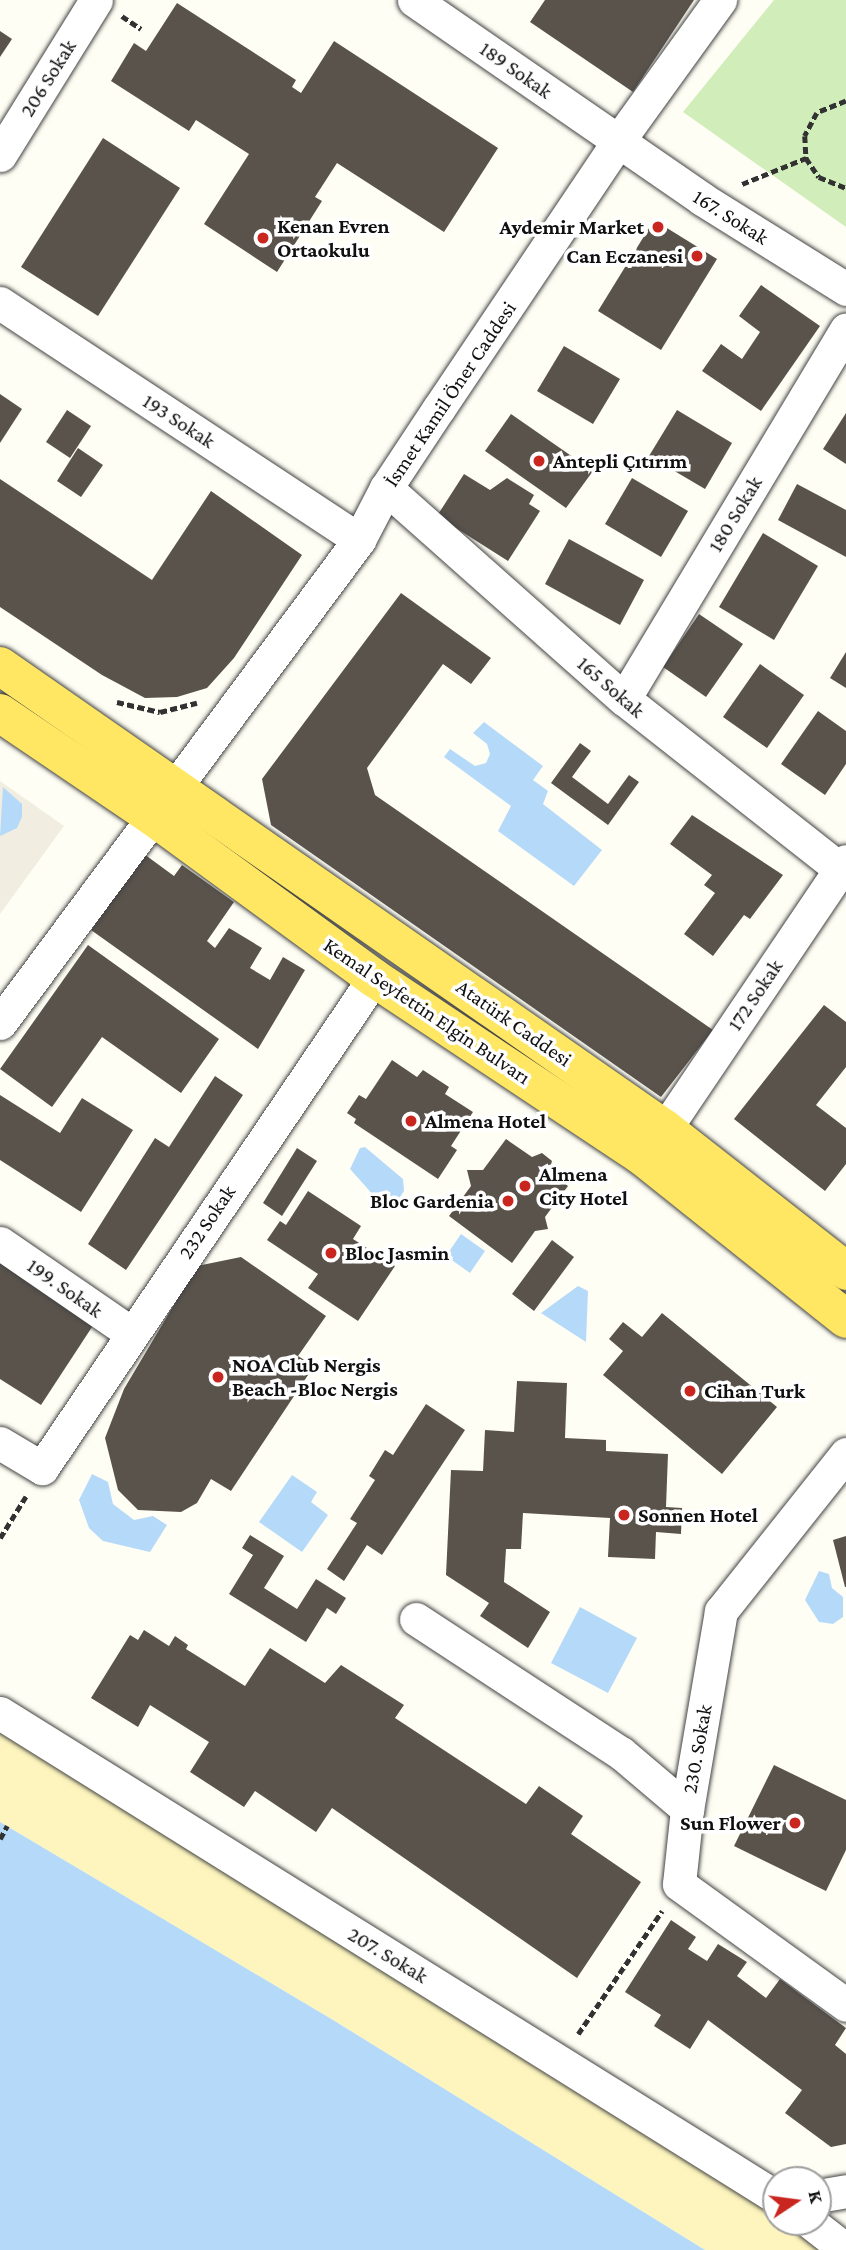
<!DOCTYPE html>
<meta charset="utf-8">
<style>
body{margin:0}
#map{position:relative;width:846px;height:2250px;overflow:hidden;background:#fffef4;font-family:"Crimson Pro",serif}
div>[style]{position:absolute}
.green>*{inset:0;background:#d0edba}
.sand>*{inset:0;background:#fdf5bd}
.plaza>*{inset:0;background:#f1eee1}
.water>*{inset:0;background:#b5daf9}
.building>*{inset:0;background:#5a534c}
.path>*{height:4.5px;margin-top:-2.25px;transform-origin:0;background:repeating-linear-gradient(90deg,#323232 0 7px,transparent 0 10.5px)}
.roads{filter:drop-shadow(0 0 2px #434343) drop-shadow(0 0 2px #434343)}
.minor>*{height:33px;margin:-16.5px;padding:0 16.5px;transform-origin:16.5px;border-radius:16.5px;background:#fff}
.major>*{height:38px;margin:-19px;padding:0 19px;transform-origin:19px;border-radius:19px;background:#ffe764}
.dots>*{width:19px;height:19px;translate:-50% -50%;box-sizing:border-box;border:4px solid #fff;border-radius:50%}
span{translate:-50% -50%;white-space:nowrap;text-align:center;line-height:1.15;-webkit-text-stroke:7px #fff;paint-order:stroke}
.street-label{font-size:21px;color:#101010}
.poi-label{font-size:21px;color:#101010;font-weight:700}
.left{translate:0 -50%;text-align:left}
.right{translate:-100% -50%;text-align:right}
.north{position:absolute;left:762px;top:2166px;width:70px;height:70px;box-sizing:border-box;background:#fff;border:2px solid #9f9f9f;border-radius:50%;rotate:77deg;font-size:19px;font-weight:700;line-height:28px;text-align:center;color:#101010}
.north::after{content:'';display:block;margin:auto;width:24px;height:32px;background:#c9261f;clip-path:polygon(50% 0,100% 100%,50% 72%,0 100%)}
</style>
<div id="map">
<div class="green">
<i style="clip-path:polygon(774px 0,846px 0,846px 227px,683px 112px)"></i>
</div>
<div class="sand">
<i style="clip-path:polygon(0 1713px,776px 2197px,776px 2222px,810px 2222px,846px 2250px,705px 2250px,333px 2020px,0 1822px)"></i>
</div>
<div class="plaza">
<i style="clip-path:polygon(0 781px,64px 826px,0 914px)"></i>
</div>
<div class="water">
<i style="clip-path:polygon(484px 722px,543px 766px,533px 780px,548px 791px,543px 804px,602px 850px,574px 886px,498px 831px,511px 806px,444px 757px,450px 749px,475px 766px,486px 763px,490px 754px,487px 744px,473px 733px)"></i>
<i style="clip-path:polygon(3px 787px,22px 804px,22px 817px,17px 828px,0 836px)"></i>
<i style="clip-path:polygon(365px 1147px,403px 1179px,404px 1191px,393px 1208px,375px 1197px,350px 1169px,360px 1148px)"></i>
<i style="clip-path:polygon(461px 1234px,485px 1251px,470px 1273px,446px 1256px)"></i>
<i style="clip-path:polygon(578px 1286px,588px 1291px,586px 1342px,541px 1313px)"></i>
<i style="clip-path:polygon(92px 1474px,108px 1482px,113px 1504px,134px 1520px,153px 1516px,167px 1525px,150px 1552px,103px 1541px,89px 1528px,79px 1500px)"></i>
<i style="clip-path:polygon(292px 1475px,317px 1492px,311px 1502px,328px 1515px,302px 1552px,259px 1522px)"></i>
<i style="clip-path:polygon(819px 1571px,829px 1574px,832px 1588px,843px 1597px,843px 1617px,833px 1624px,819px 1622px,805px 1600px)"></i>
<i style="clip-path:polygon(580px 1607px,637px 1638px,608px 1693px,551px 1663px)"></i>
<i style="clip-path:polygon(0 1822px,333px 2020px,705px 2250px,0 2250px)"></i>
</div>
<div class="building">
<i style="clip-path:polygon(545px 0,694px 0,633px 92px,530px 22px)"></i>
<i style="clip-path:polygon(177px 3px,296px 80px,292px 87px,301px 93px,334px 41px,498px 148px,444px 232px,337px 163px,315px 197px,322px 201px,277px 272px,204px 224px,249px 154px,196px 120px,189px 131px,111px 81px,134px 43px,146px 51px)"></i>
<i style="clip-path:polygon(0 31px,12px 39px,0 57px)"></i>
<i style="clip-path:polygon(103px 138px,180px 188px,98px 316px,21px 267px)"></i>
<i style="clip-path:polygon(654px 220px,717px 259px,661px 350px,598px 311px)"></i>
<i style="clip-path:polygon(761px 285px,820px 326px,761px 411px,702px 371px,721px 344px,742px 359px,760px 332px,739px 316px)"></i>
<i style="clip-path:polygon(564px 346px,620px 379px,593px 424px,537px 391px)"></i>
<i style="clip-path:polygon(0 394px,22px 409px,0 443px)"></i>
<i style="clip-path:polygon(67px 410px,91px 426px,70px 458px,46px 442px)"></i>
<i style="clip-path:polygon(677px 410px,732px 443px,705px 489px,649px 456px)"></i>
<i style="clip-path:polygon(846px 413px,846px 464px,823px 449px)"></i>
<i style="clip-path:polygon(511px 414px,593px 471px,566px 508px,485px 451px)"></i>
<i style="clip-path:polygon(78px 448px,103px 465px,81px 497px,57px 481px)"></i>
<i style="clip-path:polygon(464px 474px,490px 490px,507px 478px,534px 495px,529px 504px,540px 511px,508px 561px,437px 516px)"></i>
<i style="clip-path:polygon(632px 478px,688px 511px,661px 557px,605px 524px)"></i>
<i style="clip-path:polygon(0 479px,152px 580px,211px 491px,302px 555px,234px 658px,207px 688px,177px 697px,145px 698px,102px 675px,0 607px)"></i>
<i style="clip-path:polygon(797px 484px,846px 510px,846px 557px,778px 520px)"></i>
<i style="clip-path:polygon(763px 533px,818px 566px,774px 640px,719px 607px)"></i>
<i style="clip-path:polygon(569px 539px,644px 580px,620px 625px,545px 584px)"></i>
<i style="clip-path:polygon(401px 593px,491px 658px,471px 684px,443px 664px,367px 768px,375px 795px,713px 1030px,661px 1097px,271px 825px,262px 779px)"></i>
<i style="clip-path:polygon(699px 614px,743px 644px,706px 697px,663px 667px)"></i>
<i style="clip-path:polygon(846px 652px,846px 688px,830px 678px)"></i>
<i style="clip-path:polygon(760px 664px,804px 695px,767px 748px,723px 717px)"></i>
<i style="clip-path:polygon(818px 711px,846px 731px,846px 764px,825px 795px,781px 764px)"></i>
<i style="clip-path:polygon(580px 743px,591px 751px,572px 777px,608px 804px,629px 775px,639px 782px,608px 825px,551px 783px)"></i>
<i style="clip-path:polygon(692px 815px,783px 875px,750px 919px,744px 915px,713px 956px,684px 934px,715px 893px,704px 885px,712px 875px,670px 844px)"></i>
<i style="clip-path:polygon(144px 854px,174px 876px,182px 865px,234px 902px,207px 941px,215px 948px,229px 928px,262px 948px,250px 968px,270px 980px,283px 957px,305px 970px,258px 1049px,91px 930px)"></i>
<i style="clip-path:polygon(88px 945px,219px 1039px,181px 1093px,102px 1037px,52px 1107px,0 1069px)"></i>
<i style="clip-path:polygon(824px 1005px,846px 1022px,846px 1067px,816px 1105px,846px 1128px,846px 1164px,825px 1191px,734px 1119px)"></i>
<i style="clip-path:polygon(392px 1060px,417px 1077px,423px 1070px,449px 1087px,445px 1094px,473px 1112px,451px 1146px,457px 1150px,438px 1179px,354px 1123px,356px 1119px,347px 1113px,359px 1095px,366px 1099px)"></i>
<i style="clip-path:polygon(215px 1076px,243px 1095px,126px 1270px,88px 1244px,155px 1138px,169px 1147px)"></i>
<i style="clip-path:polygon(0 1095px,60px 1133px,82px 1098px,133px 1130px,81px 1212px,0 1160px)"></i>
<i style="clip-path:polygon(506px 1139px,532px 1157px,542px 1153px,552px 1161px,549px 1171px,568px 1186px,545px 1217px,548px 1229px,535px 1231px,512px 1263px,449px 1216px,471px 1186px,467px 1170px,483px 1170px)"></i>
<i style="clip-path:polygon(297px 1148px,317px 1161px,282px 1216px,263px 1203px)"></i>
<i style="clip-path:polygon(308px 1191px,361px 1226px,353px 1239px,395px 1266px,358px 1321px,308px 1288px,318px 1274px,267px 1240px,280px 1221px,286px 1225px)"></i>
<i style="clip-path:polygon(552px 1240px,574px 1257px,534px 1311px,512px 1294px)"></i>
<i style="clip-path:polygon(241px 1257px,326px 1316px,298px 1356px,314px 1366px,231px 1491px,211px 1479px,197px 1503px,181px 1512px,138px 1510px,118px 1490px,105px 1438px,124px 1389px,197px 1266px)"></i>
<i style="clip-path:polygon(0 1263px,94px 1324px,41px 1405px,0 1379px)"></i>
<i style="clip-path:polygon(662px 1313px,777px 1407px,722px 1474px,603px 1375px,623px 1351px,609px 1339px,623px 1322px,642px 1337px)"></i>
<i style="clip-path:polygon(517px 1381px,567px 1383px,565px 1438px,606px 1440px,606px 1451px,668px 1454px,666px 1507px,682px 1508px,681px 1534px,656px 1532px,655px 1559px,608px 1557px,610px 1518px,523px 1513px,521px 1549px,506px 1549px,504px 1582px,550px 1612px,528px 1648px,480px 1616px,489px 1603px,446px 1575px,451px 1470px,483px 1471px,485px 1430px,514px 1432px)"></i>
<i style="clip-path:polygon(426px 1404px,465px 1430px,382px 1555px,367px 1545px,344px 1581px,327px 1569px,357px 1523px,350px 1519px,375px 1480px,369px 1476px,385px 1450px,393px 1455px)"></i>
<i style="clip-path:polygon(250px 1535px,284px 1556px,264px 1588px,297px 1609px,316px 1579px,346px 1598px,336px 1614px,327px 1608px,306px 1642px,229px 1594px,253px 1555px,242px 1548px)"></i>
<i style="clip-path:polygon(846px 1536px,846px 1587px,845px 1587px,833px 1540px)"></i>
<i style="clip-path:polygon(144px 1630px,169px 1646px,175px 1636px,188px 1645px,186px 1649px,245px 1686px,270px 1648px,325px 1683px,341px 1665px,404px 1705px,395px 1718px,526px 1804px,539px 1786px,583px 1816px,571px 1834px,641px 1882px,577px 1978px,332px 1808px,316px 1832px,255px 1791px,244px 1807px,190px 1772px,209px 1742px,150px 1705px,138px 1727px,91px 1698px,130px 1635px,138px 1640px)"></i>
<i style="clip-path:polygon(774px 1765px,846px 1800px,846px 1850px,826px 1891px,734px 1846px)"></i>
<i style="clip-path:polygon(671px 1920px,696px 1937px,688px 1949px,707px 1961px,718px 1944px,747px 1962px,737px 1976px,766px 1998px,780px 1979px,846px 2028px,835px 2045px,846px 2054px,846px 2144px,831px 2147px,785px 2113px,802px 2090px,708px 2020px,690px 2049px,654px 2026px,661px 2015px,625px 1992px)"></i>
</div>
<div class="path">
<i style="left:122px;top:16px;width:23px;rotate:34deg"></i>
<i style="left:846px;top:101px;width:31px;rotate:158deg"></i>
<i style="left:817px;top:113px;width:26px;rotate:118deg"></i>
<i style="left:805px;top:136px;width:22px;rotate:87deg"></i>
<i style="left:806px;top:158px;width:23px;rotate:56deg"></i>
<i style="left:819px;top:177px;width:29px;rotate:22deg"></i>
<i style="left:742px;top:184px;width:69px;rotate:-22.1deg"></i>
<i style="left:117px;top:702px;width:44px;rotate:13.1deg"></i>
<i style="left:160px;top:712px;width:38px;rotate:-14deg"></i>
<i style="left:0;top:1538px;width:49px;rotate:-58.2deg"></i>
<i style="left:0;top:1839px;width:15px;rotate:-62deg"></i>
<i style="left:578px;top:2034px;width:149px;rotate:-55.7deg"></i>
</div>
<div class="roads">
<div class="minor">
<i style="left:414px;top:0;width:350px;rotate:34.6deg"></i>
<i style="left:702px;top:199px;width:170px;rotate:32deg"></i>
<i style="left:0;top:155px;width:182px;rotate:-58.2deg"></i>
<i style="left:0;top:303px;width:430px;rotate:33.4deg"></i>
<i style="left:386px;top:488px;width:318px;rotate:41.6deg"></i>
<i style="left:624px;top:699px;width:283px;rotate:38.2deg"></i>
<i style="left:624px;top:699px;width:431px;rotate:-59deg"></i>
<i style="left:0;top:1023px;width:602px;rotate:-53.38deg"></i>
<i style="left:359px;top:540px;width:59px;rotate:-62.6deg"></i>
<i style="left:386px;top:488px;width:96px;rotate:-56.5deg"></i>
<i style="left:439px;top:408px;width:323px;rotate:-56.1deg"></i>
<i style="left:619px;top:140px;width:173px;rotate:-54.2deg"></i>
<i style="left:665px;top:1129px;width:323px;rotate:-56deg"></i>
<i style="left:0;top:1243px;width:159px;rotate:34.5deg"></i>
<i style="left:0;top:1443px;width:49px;rotate:30.8deg"></i>
<i style="left:42px;top:1468px;width:592px;rotate:-55.88deg"></i>
<i style="left:846px;top:1454px;width:201px;rotate:128.5deg"></i>
<i style="left:721px;top:1611px;width:201px;rotate:99.7deg"></i>
<i style="left:687px;top:1809px;width:75px;rotate:96.1deg"></i>
<i style="left:679px;top:1884px;width:206px;rotate:35.9deg"></i>
<i style="left:416px;top:1619px;width:245px;rotate:33.2deg"></i>
<i style="left:621px;top:1753px;width:87px;rotate:40.3deg"></i>
<i style="left:0;top:1713px;width:915px;rotate:31.95deg"></i>
<i style="left:818px;top:2196px;width:28px;rotate:-10deg"></i>
<i style="left:810px;top:2222px;width:46px;rotate:37.9deg"></i>
</div>
<div class="major">
<i style="left:0;top:666px;width:810px;rotate:34.85deg"></i>
<i style="left:665px;top:1129px;width:230px;rotate:38.1deg"></i>
<i style="left:0;top:713px;width:184px;rotate:34.1deg"></i>
<i style="left:152px;top:816px;width:275px;rotate:36.1deg"></i>
<i style="left:374px;top:978px;width:322px;rotate:33.6deg"></i>
<i style="left:642px;top:1156px;width:261px;rotate:38.6deg"></i>
</div>
</div>
<div class="dots">
<i style="left:658px;top:227px;background:#c9261f"></i>
<i style="left:263px;top:238px;background:#c9261f"></i>
<i style="left:697px;top:256px;background:#c9261f"></i>
<i style="left:539px;top:461px;background:#c9261f"></i>
<i style="left:411px;top:1121px;background:#c9261f"></i>
<i style="left:525px;top:1186px;background:#c9261f"></i>
<i style="left:508px;top:1201px;background:#c9261f"></i>
<i style="left:331px;top:1253px;background:#c9261f"></i>
<i style="left:218px;top:1377px;background:#c9261f"></i>
<i style="left:690px;top:1391px;background:#c9261f"></i>
<i style="left:624px;top:1515px;background:#c9261f"></i>
<i style="left:795px;top:1823px;background:#c9261f"></i>
</div>
<div class="street-label">
<span style="left:516px;top:70px;rotate:35deg">189 Sokak</span>
<span style="left:48px;top:78px;rotate:-58deg">206 Sokak</span>
<span style="left:731px;top:217px;rotate:32deg">167. Sokak</span>
<span style="left:450px;top:394px;rotate:-56deg">İsmet Kamil Öner Caddesi</span>
<span style="left:179px;top:421px;rotate:33deg">193 Sokak</span>
<span style="left:735px;top:514px;rotate:-59deg">180 Sokak</span>
<span style="left:611px;top:687px;rotate:41deg">165 Sokak</span>
<span style="left:755px;top:995px;rotate:-56deg">172 Sokak</span>
<span style="left:427px;top:1011px;rotate:34deg">Kemal Seyfettin Elgin Bulvarı</span>
<span style="left:514px;top:1023px;rotate:35deg">Atatürk Caddesi</span>
<span style="left:207px;top:1222px;rotate:-56deg">232 Sokak</span>
<span style="left:65px;top:1288px;rotate:35deg">199. Sokak</span>
<span style="left:697px;top:1749px;rotate:-80deg">230. Sokak</span>
<span style="left:388px;top:1955px;rotate:31deg">207. Sokak</span>
</div>
<div class="poi-label">
<span class="left" style="left:277px;top:238px">Kenan Evren<br>Ortaokulu</span>
<span class="right" style="left:644px;top:227px">Aydemir Market</span>
<span class="right" style="left:683px;top:256px">Can Eczanesi</span>
<span class="left" style="left:553px;top:461px">Antepli Çıtırım</span>
<span class="left" style="left:425px;top:1121px">Almena Hotel</span>
<span class="left" style="left:539px;top:1186px">Almena<br>City Hotel</span>
<span class="right" style="left:494px;top:1201px">Bloc Gardenia</span>
<span class="left" style="left:345px;top:1253px">Bloc Jasmin</span>
<span class="left" style="left:232px;top:1377px">NOA Club Nergis<br>Beach -Bloc Nergis</span>
<span class="left" style="left:704px;top:1391px">Cihan Turk</span>
<span class="left" style="left:638px;top:1515px">Sonnen Hotel</span>
<span class="right" style="left:781px;top:1823px">Sun Flower</span>
</div>
<div class="north">K</div>
</div>
